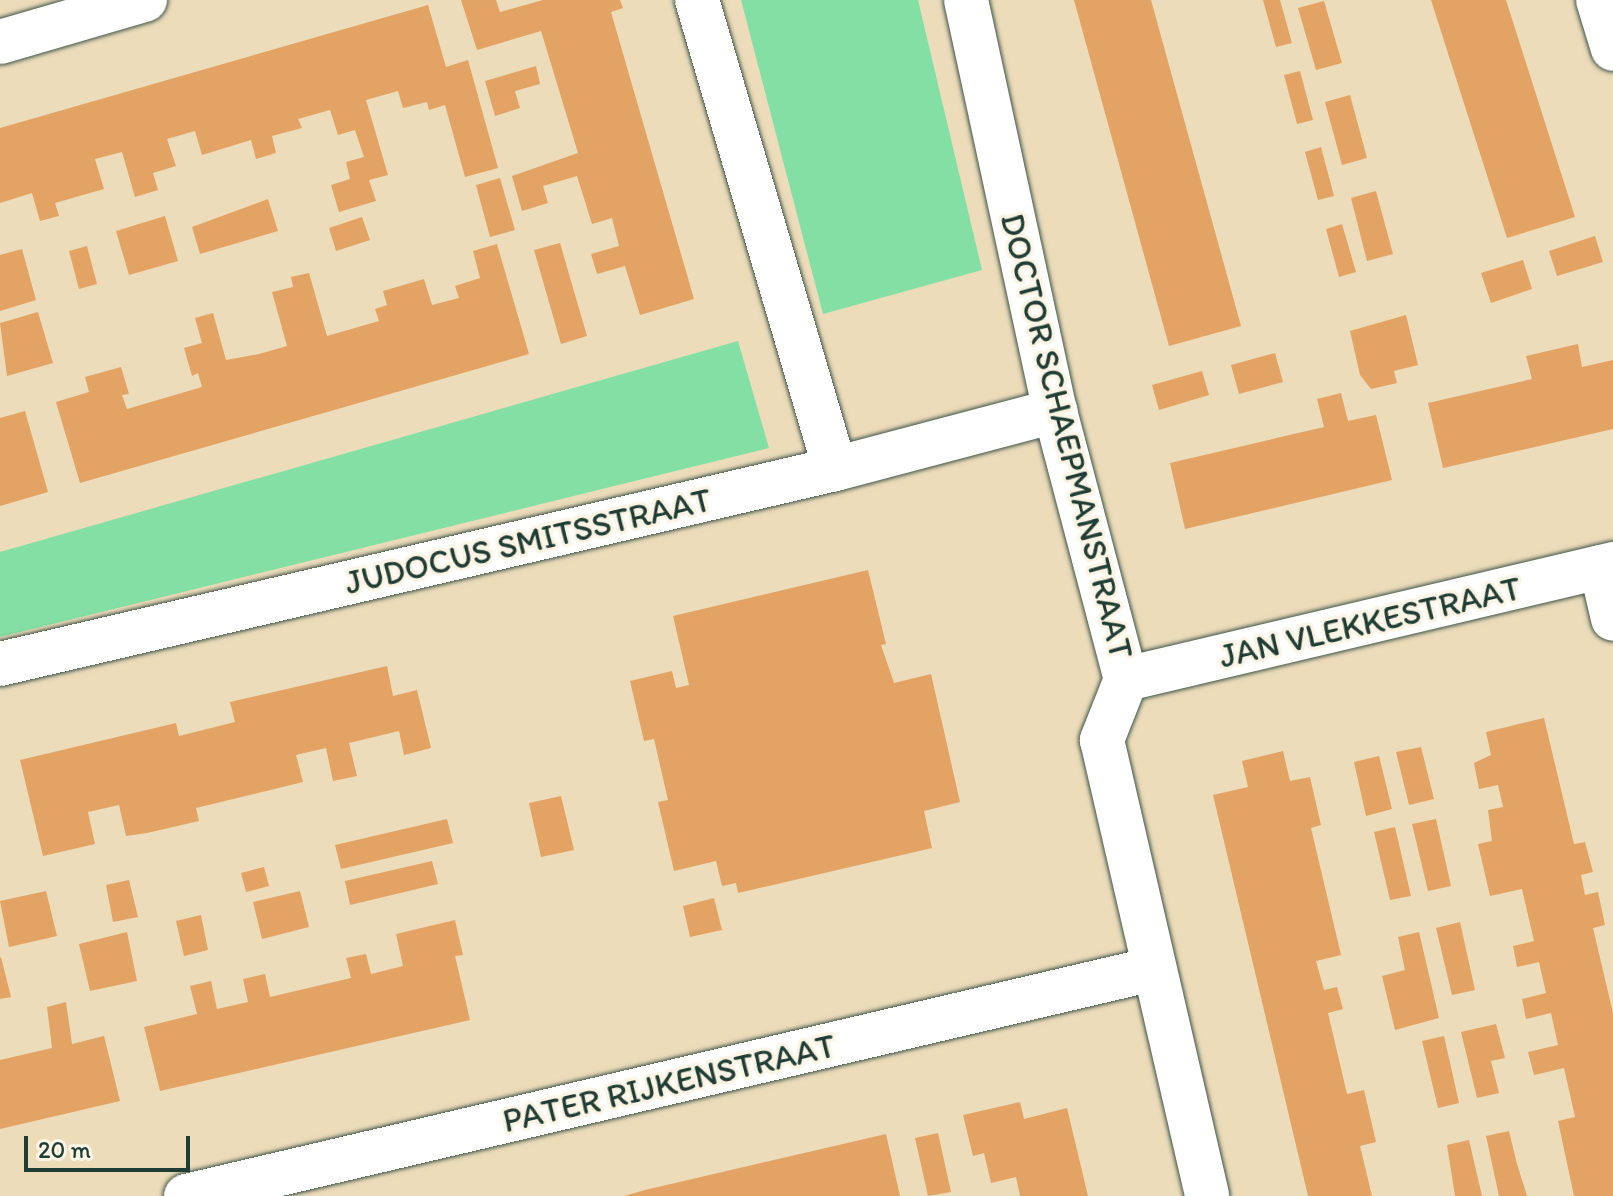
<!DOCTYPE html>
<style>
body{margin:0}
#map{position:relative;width:1613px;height:1196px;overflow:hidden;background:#eddcba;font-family:Itim,sans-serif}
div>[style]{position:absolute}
.green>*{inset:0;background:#84dfa5}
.building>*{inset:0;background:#e2a364}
.roads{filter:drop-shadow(0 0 2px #3e5548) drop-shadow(0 0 2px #3e5548)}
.minor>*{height:44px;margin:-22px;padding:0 22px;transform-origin:22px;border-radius:22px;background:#fff}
span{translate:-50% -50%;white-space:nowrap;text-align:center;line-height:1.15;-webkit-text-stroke:7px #fcf5e5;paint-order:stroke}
.street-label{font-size:34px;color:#1f3d34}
.scale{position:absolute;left:24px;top:1136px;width:166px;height:36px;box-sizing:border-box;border:4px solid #1f3d34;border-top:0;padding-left:10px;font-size:24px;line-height:28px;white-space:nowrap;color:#1f3d34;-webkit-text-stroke:6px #fcf5e5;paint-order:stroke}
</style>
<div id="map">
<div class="green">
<i style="clip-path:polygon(741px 0,918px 0,982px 270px,823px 314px)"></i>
<i style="clip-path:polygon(738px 341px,769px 448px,0 637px,0 552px)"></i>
</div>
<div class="building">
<i style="clip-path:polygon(461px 0,496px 0,500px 12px,543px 0,620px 0,623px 8px,611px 12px,694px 299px,640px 315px,625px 266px,597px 274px,591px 254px,619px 246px,612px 218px,592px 224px,577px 176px,543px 186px,548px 203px,522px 211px,512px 176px,578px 153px,541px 31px,477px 50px)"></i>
<i style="clip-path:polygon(1074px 0,1151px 0,1241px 326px,1169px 346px)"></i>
<i style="clip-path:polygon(1263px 0,1280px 0,1292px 43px,1276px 47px)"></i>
<i style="clip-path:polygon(1431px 0,1506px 0,1575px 217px,1507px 238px)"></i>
<i style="clip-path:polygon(1324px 1px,1342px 63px,1316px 70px,1298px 8px)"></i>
<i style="clip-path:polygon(428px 5px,446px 67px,468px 60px,498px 168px,465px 177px,445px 105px,429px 110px,427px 102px,403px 108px,398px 91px,366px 100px,388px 175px,369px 180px,376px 201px,339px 212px,331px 185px,350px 179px,346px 162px,364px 157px,355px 130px,338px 135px,330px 110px,298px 119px,302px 128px,272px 136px,276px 153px,256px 159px,251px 140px,202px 155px,195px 131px,167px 139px,176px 166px,153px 173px,158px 190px,135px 197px,122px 152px,95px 159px,104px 189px,55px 203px,59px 216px,40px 221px,32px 193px,0 203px,0 128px)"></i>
<i style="clip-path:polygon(536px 66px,540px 84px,515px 91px,520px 108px,495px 116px,485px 81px)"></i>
<i style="clip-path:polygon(1300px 71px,1313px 120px,1297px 124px,1284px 75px)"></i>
<i style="clip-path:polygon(1350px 95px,1367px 158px,1342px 165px,1325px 102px)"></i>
<i style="clip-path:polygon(1321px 147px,1334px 196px,1318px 200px,1305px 152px)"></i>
<i style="clip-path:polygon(500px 178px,515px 230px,490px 237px,476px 185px)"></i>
<i style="clip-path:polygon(1376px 191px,1393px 254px,1367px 261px,1351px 198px)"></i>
<i style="clip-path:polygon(268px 199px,278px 231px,200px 254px,192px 227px)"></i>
<i style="clip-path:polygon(165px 216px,178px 261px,129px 275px,116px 231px)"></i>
<i style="clip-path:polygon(362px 217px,370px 240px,336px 251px,329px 228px)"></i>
<i style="clip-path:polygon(1342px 224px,1356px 272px,1339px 277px,1326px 229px)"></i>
<i style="clip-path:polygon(1595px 236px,1603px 262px,1557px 276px,1549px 251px)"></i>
<i style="clip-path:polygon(560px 243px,587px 336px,561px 344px,534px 250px)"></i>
<i style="clip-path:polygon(497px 244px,529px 354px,80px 483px,56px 402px,89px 392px,85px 377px,121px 367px,129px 394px,122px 395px,127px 409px,202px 387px,198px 373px,192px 376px,184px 348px,202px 343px,195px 318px,213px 313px,226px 360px,259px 354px,287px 346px,272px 292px,293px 287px,291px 277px,309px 273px,327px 336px,379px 321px,375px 309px,387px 305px,383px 291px,424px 279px,432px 305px,459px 298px,455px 286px,480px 278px,473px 251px)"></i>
<i style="clip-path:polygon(87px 246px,97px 284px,79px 289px,69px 251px)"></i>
<i style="clip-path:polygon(22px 249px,36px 300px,0 311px,0 255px)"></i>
<i style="clip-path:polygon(1523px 260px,1532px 289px,1491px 303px,1481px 273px)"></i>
<i style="clip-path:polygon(38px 312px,53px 363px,7px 376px,0 323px)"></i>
<i style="clip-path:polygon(1406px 315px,1418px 365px,1394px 371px,1397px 383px,1371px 389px,1360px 375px,1350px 331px)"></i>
<i style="clip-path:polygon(1578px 344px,1582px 367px,1613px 360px,1613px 429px,1443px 468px,1428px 403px,1532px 379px,1526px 356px)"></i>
<i style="clip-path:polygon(1275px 353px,1283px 382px,1239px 394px,1231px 365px)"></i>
<i style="clip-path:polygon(1202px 371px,1209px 395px,1159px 410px,1152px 385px)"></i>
<i style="clip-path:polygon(1341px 393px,1348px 421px,1376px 415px,1392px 480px,1185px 529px,1170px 463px,1324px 427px,1317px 399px)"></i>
<i style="clip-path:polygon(25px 411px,48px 492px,0 506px,0 418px)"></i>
<i style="clip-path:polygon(868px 570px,886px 644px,881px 645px,894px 683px,931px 674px,960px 802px,924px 811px,932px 848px,738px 893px,736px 883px,722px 886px,716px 861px,674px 871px,658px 802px,668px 800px,654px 739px,644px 741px,630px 681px,672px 671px,676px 688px,689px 685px,673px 616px)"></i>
<i style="clip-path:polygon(387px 666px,393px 696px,417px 690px,431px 748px,404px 755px,399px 731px,349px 743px,357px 776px,333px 781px,326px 748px,296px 755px,303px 782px,196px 808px,199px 821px,147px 833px,126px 836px,119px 805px,88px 812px,95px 844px,43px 856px,20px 760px,176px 723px,179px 736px,235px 722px,230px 702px)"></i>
<i style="clip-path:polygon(1544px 718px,1574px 844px,1585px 842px,1593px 872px,1581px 875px,1585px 895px,1598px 892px,1605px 925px,1593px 928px,1613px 1013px,1613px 1196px,1574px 1196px,1558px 1121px,1575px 1117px,1564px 1068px,1534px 1075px,1528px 1052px,1558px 1045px,1551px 1013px,1526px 1019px,1522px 999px,1546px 993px,1539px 962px,1517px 967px,1513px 946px,1534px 941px,1522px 889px,1490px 896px,1478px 844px,1492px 841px,1488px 810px,1503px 807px,1498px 785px,1479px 789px,1474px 763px,1491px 755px,1486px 732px)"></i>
<i style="clip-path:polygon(1421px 747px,1434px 799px,1409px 805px,1396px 752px)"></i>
<i style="clip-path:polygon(1283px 751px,1290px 781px,1310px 777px,1321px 825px,1311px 828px,1341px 955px,1316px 961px,1324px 990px,1337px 987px,1343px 1009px,1328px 1013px,1347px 1094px,1364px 1090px,1376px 1142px,1360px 1146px,1372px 1196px,1308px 1196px,1213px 795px,1248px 787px,1242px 761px)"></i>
<i style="clip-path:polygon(1379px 756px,1392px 809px,1366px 816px,1354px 762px)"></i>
<i style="clip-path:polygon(561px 796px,574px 850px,541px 857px,529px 803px)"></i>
<i style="clip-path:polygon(447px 819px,453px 843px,341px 869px,335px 845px)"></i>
<i style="clip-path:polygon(1436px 819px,1451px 886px,1428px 891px,1412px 824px)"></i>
<i style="clip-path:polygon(1395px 827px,1411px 896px,1390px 900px,1374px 832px)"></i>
<i style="clip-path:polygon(432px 861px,438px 884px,350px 905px,345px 881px)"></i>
<i style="clip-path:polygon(264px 867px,269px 886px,246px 892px,241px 873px)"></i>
<i style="clip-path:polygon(129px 880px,138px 917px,113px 922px,106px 885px)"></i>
<i style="clip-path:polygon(46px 891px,57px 936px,9px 947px,0 901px)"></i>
<i style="clip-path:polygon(300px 891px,309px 927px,262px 939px,253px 902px)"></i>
<i style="clip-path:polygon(714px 898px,722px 930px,690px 937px,683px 906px)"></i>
<i style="clip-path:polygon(201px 915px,208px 950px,184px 956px,176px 921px)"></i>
<i style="clip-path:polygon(455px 920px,463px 955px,455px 956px,470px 1020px,160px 1091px,144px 1027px,197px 1014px,190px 986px,211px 981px,217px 1009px,248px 1002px,243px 979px,265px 974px,270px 997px,351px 978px,346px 958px,366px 954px,371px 974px,403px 966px,396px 934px)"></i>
<i style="clip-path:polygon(1460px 922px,1475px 990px,1452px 995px,1436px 928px)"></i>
<i style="clip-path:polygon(127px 932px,137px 981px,90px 991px,79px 944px)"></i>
<i style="clip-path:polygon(1419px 932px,1439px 1018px,1395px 1030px,1382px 976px,1405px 970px,1398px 937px)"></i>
<i style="clip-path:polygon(1px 957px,11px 997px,0 999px,0 958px)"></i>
<i style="clip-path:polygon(66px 1002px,72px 1044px,104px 1036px,120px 1101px,0 1129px,0 1060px,52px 1048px,47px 1007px)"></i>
<i style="clip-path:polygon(1496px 1024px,1505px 1058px,1491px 1061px,1499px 1093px,1477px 1098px,1461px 1032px)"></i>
<i style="clip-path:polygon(1444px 1036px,1459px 1103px,1438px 1108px,1422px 1041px)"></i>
<i style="clip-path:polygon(1020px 1102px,1024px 1119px,1067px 1108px,1088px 1196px,1020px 1196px,1016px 1177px,991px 1183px,984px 1153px,973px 1156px,963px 1115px)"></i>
<i style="clip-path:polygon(1509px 1131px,1517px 1164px,1527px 1196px,1499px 1196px,1486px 1136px)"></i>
<i style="clip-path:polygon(938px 1133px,951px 1192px,928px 1196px,915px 1138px)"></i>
<i style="clip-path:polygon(886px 1134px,900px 1196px,624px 1196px,645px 1190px)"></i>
<i style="clip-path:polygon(1469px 1140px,1482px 1196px,1455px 1196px,1447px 1145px)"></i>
</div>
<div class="roads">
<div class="minor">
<i style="left:697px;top:0;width:489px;rotate:73.6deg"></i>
<i style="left:966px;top:0;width:421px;rotate:77.8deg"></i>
<i style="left:1055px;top:411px;width:277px;rotate:75.2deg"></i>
<i style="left:1126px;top:679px;width:66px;rotate:111.5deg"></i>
<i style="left:1102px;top:740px;width:468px;rotate:77deg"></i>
<i style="left:1598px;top:0;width:51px;rotate:73deg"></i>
<i style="left:0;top:42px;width:151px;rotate:-16.2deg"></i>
<i style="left:1601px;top:567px;width:53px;rotate:77deg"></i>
<i style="left:0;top:664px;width:857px;rotate:-13.14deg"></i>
<i style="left:835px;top:469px;width:228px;rotate:-14.8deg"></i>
<i style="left:1126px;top:679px;width:500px;rotate:-13.29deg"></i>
<i style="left:186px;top:1196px;width:993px;rotate:-13.21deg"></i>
</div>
</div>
<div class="street-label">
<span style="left:1067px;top:436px;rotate:76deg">DOCTOR SCHAEPMANSTRAAT</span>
<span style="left:528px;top:541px;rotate:-13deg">JUDOCUS SMITSSTRAAT</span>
<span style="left:1370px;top:622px;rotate:-13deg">JAN VLEKKESTRAAT</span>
<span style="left:669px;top:1083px;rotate:-13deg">PATER RIJKENSTRAAT</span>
</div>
<div class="scale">20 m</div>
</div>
